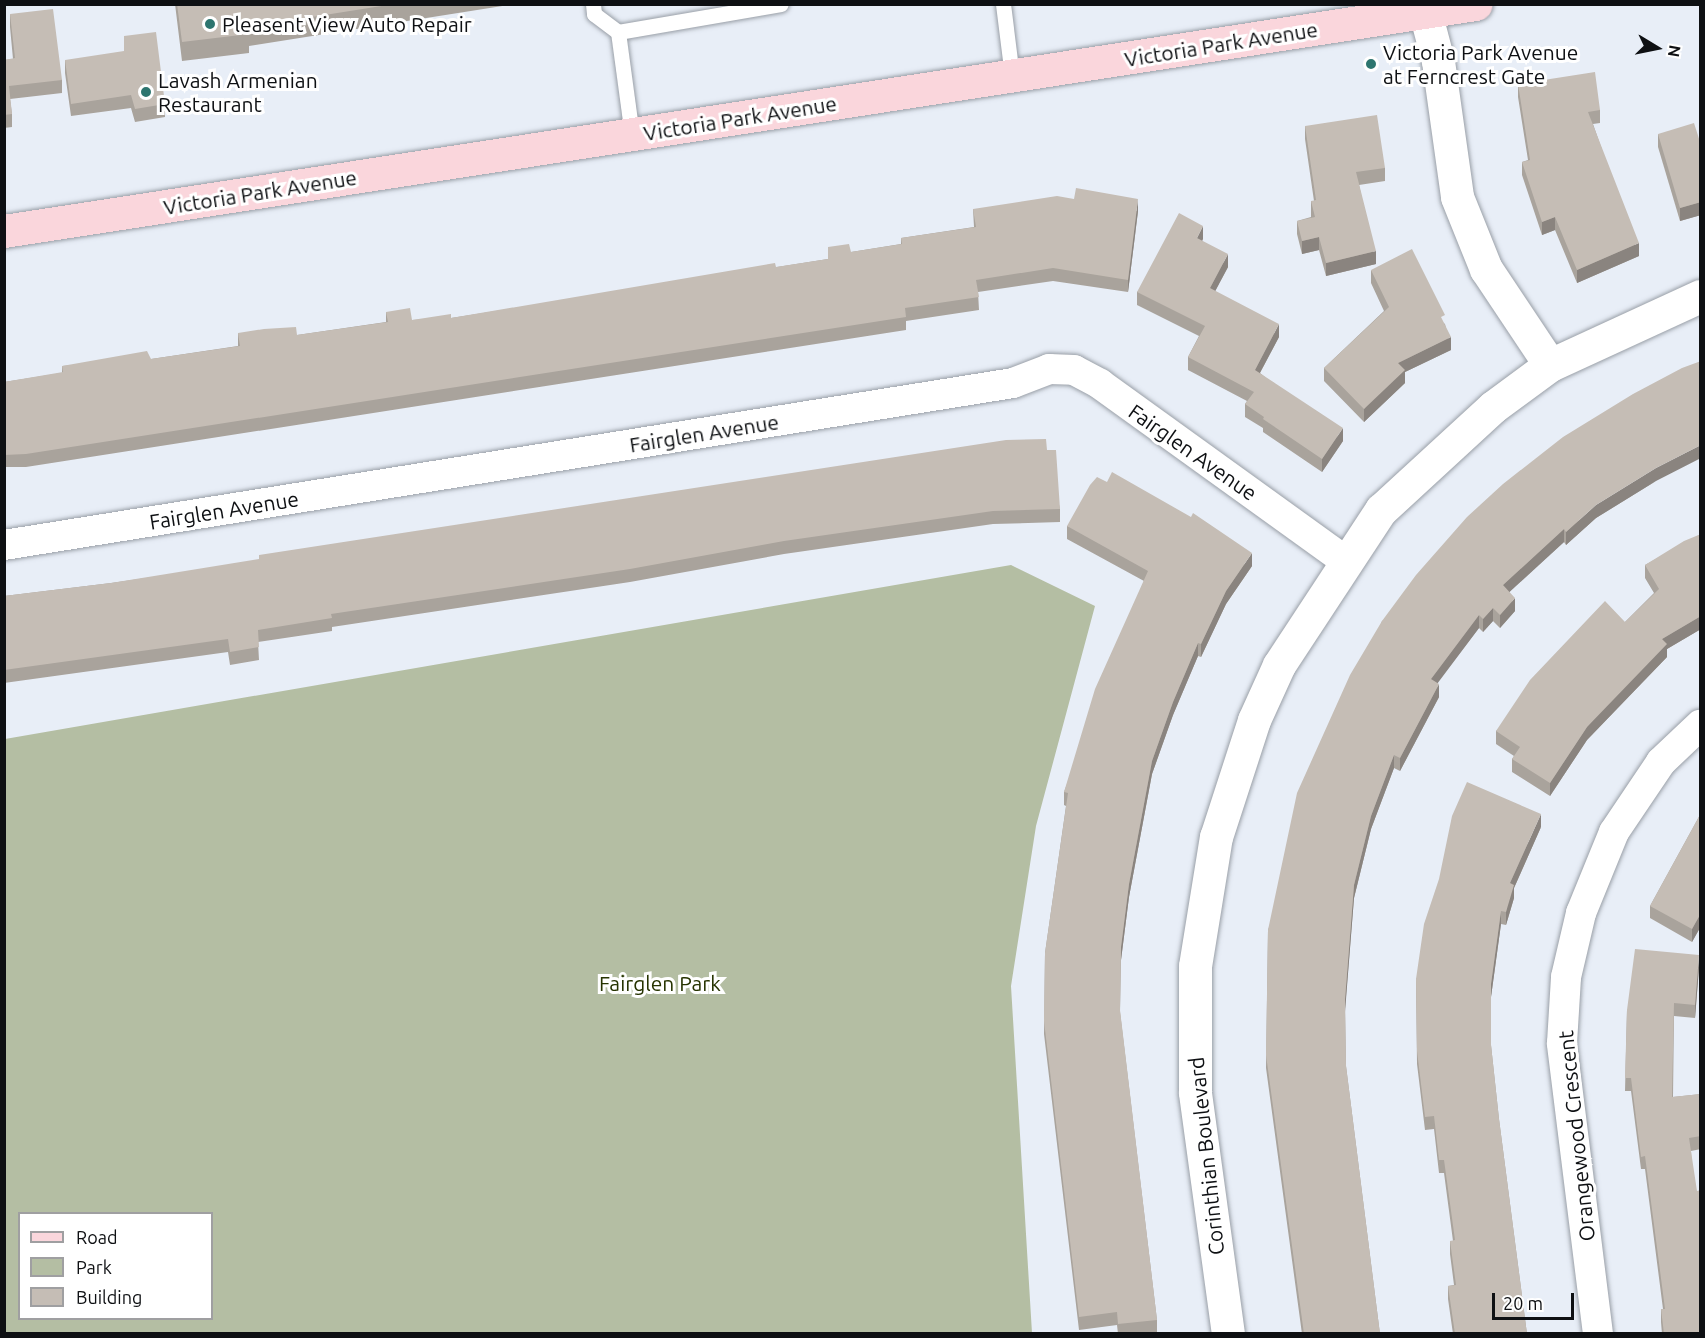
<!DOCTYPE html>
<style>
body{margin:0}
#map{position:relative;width:1705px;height:1338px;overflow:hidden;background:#e8eef7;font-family:Ubuntu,sans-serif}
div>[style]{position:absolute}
.green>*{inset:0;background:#b4bea3}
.roads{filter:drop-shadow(0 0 2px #999fa7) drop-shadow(0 0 2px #999fa7)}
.service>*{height:15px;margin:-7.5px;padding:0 7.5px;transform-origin:7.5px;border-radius:7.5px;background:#fff}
.minor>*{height:30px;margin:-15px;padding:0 15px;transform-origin:15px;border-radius:15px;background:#fff}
.tertiary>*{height:33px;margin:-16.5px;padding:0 16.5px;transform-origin:16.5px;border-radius:16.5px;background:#fff}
.secondary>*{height:33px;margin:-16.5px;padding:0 16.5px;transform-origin:16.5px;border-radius:16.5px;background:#fad6dc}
.wall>*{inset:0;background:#a9a39c}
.shaded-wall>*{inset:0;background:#8a847f}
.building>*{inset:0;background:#c5bdb5}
.dots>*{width:16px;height:16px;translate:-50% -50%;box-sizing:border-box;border:3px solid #fff;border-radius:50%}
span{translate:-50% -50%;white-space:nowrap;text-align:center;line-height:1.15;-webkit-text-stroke:6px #fff;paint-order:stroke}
.poi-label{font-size:21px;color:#0e1013}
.left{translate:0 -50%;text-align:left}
.street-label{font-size:21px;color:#0e1013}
.park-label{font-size:21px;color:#263300}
.frame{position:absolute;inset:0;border:6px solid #0e1013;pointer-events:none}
.legend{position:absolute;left:18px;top:1212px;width:195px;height:108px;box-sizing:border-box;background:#fff;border:2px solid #9f9fa1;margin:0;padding:8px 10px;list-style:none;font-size:18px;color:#0e1013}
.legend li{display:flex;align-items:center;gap:12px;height:30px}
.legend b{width:30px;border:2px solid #9f9fa1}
.north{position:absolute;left:1627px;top:18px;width:60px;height:60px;-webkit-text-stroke:4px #fff;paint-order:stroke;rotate:100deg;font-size:16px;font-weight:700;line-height:24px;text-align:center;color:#0e1013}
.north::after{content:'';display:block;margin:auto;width:21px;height:27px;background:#0e1013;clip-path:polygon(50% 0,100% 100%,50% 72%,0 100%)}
.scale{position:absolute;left:1492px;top:1293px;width:82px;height:27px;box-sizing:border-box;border:3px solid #0e1013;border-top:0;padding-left:8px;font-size:18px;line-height:21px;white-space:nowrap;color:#0e1013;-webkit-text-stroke:4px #fff;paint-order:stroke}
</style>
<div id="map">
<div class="green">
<i style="clip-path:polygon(evenodd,1011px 565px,1095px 606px,1036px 826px,1011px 986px,1032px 1333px,5px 1333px,5px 739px,1011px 565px,20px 1214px,212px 1214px,212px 1318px,20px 1318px,20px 1214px)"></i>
</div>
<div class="roads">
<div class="service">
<i style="left:593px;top:4px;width:10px;rotate:84deg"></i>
<i style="left:594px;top:14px;width:30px;rotate:37deg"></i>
<i style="left:618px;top:32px;width:165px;rotate:-9.7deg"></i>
<i style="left:1003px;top:4px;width:73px;rotate:82.9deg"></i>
<i style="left:618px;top:32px;width:104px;rotate:82.3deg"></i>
</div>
<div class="minor">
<i style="left:4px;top:545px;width:1022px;rotate:-9.12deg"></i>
<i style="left:1013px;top:383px;width:39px;rotate:-21deg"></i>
<i style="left:1049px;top:369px;width:25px;rotate:2deg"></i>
<i style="left:1074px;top:370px;width:30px;rotate:28deg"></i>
<i style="left:1100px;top:384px;width:302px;rotate:35.8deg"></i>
<i style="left:1598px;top:1334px;width:293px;rotate:-97.1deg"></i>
<i style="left:1562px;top:1043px;width:66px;rotate:-86.5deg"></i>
<i style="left:1566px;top:977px;width:66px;rotate:-76.8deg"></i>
<i style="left:1581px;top:913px;width:87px;rotate:-67.8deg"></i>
<i style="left:1614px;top:832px;width:84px;rotate:-56.1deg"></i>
<i style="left:1661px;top:762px;width:54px;rotate:-43.5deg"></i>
</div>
<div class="tertiary">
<i style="left:1423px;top:4px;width:59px;rotate:75.3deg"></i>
<i style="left:1438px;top:61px;width:137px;rotate:82deg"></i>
<i style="left:1457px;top:197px;width:78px;rotate:68.1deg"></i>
<i style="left:1486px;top:269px;width:115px;rotate:56.3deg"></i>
<i style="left:1228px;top:1334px;width:244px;rotate:-97.8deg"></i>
<i style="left:1195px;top:1092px;width:126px;rotate:-90deg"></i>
<i style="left:1195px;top:966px;width:131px;rotate:-80.8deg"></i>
<i style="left:1216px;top:837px;width:123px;rotate:-72deg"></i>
<i style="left:1254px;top:720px;width:60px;rotate:-65.6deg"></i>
<i style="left:1279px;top:665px;width:186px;rotate:-56.7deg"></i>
<i style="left:1381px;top:510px;width:152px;rotate:-42.6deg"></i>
<i style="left:1493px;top:407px;width:71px;rotate:-36.4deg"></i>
<i style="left:1550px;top:365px;width:165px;rotate:-24.7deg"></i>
</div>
<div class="secondary">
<i style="left:4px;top:231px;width:1489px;rotate:-8.77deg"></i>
</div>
</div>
<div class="wall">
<i style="clip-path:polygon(175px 4px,515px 4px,249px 46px,249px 53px,182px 61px)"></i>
<i style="clip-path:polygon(10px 14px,62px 80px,62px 93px,10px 99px,12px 114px,12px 127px,4px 128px,4px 60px,13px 59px,10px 27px)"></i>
<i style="clip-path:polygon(65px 60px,165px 104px,165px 117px,135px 122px,131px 108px,71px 116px,65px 73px)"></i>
<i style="clip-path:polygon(1518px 84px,1600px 110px,1600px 123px,1593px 124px,1639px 256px,1577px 283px,1555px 230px,1542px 235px,1522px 175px,1522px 162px,1528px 160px,1518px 97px)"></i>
<i style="clip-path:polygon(1305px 126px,1385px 168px,1385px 181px,1359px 185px,1376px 264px,1326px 276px,1319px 250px,1302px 254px,1297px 234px,1297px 221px,1311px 217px,1311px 201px,1314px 201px,1305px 139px)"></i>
<i style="clip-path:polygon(1658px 134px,1701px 145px,1701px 215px,1680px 221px,1658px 147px)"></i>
<i style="clip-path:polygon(973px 209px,1138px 211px,1128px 292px,1053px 281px,978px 292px,979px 310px,906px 321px,906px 330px,26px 467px,4px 467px,4px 382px,62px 373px,62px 366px,151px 359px,238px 346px,238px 333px,297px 335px,386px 322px,386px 312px,412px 320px,451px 318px,828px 259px,851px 252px,901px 244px,901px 238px,974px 227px)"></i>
<i style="clip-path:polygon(1203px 239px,1202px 241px,1228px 267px,1215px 291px,1279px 337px,1260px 373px,1343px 441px,1322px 472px,1263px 432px,1263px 428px,1245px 417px,1245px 404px,1247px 401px,1188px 370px,1188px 357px,1199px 336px,1137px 305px,1137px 292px)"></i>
<i style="clip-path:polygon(1371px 270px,1445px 324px,1451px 350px,1405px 372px,1405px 383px,1364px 422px,1324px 381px,1324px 368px,1384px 311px,1371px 283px)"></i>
<i style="clip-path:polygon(1047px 450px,1060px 509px,1060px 522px,993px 524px,784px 554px,630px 582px,332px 627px,332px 631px,258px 642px,259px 660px,230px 665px,228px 652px,4px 683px,4px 596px,111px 583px)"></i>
<i style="clip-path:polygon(1656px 481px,1596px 518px,1566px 545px,1564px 542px,1509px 592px,1515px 611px,1500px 628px,1493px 621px,1483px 632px,1479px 628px,1437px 683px,1439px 697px,1400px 771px,1394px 768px,1371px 829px,1354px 898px,1345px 1009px,1346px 1066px,1380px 1334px,1302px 1334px,1266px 1068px,1268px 930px,1382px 621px)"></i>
<i style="clip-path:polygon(1067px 526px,1252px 566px,1226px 604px,1201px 657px,1198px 656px,1173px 715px,1152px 774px,1129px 897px,1121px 960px,1120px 1012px,1157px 1320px,1157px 1333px,1118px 1334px,1117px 1325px,1079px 1330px,1044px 1034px,1045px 953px,1066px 806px,1064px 805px,1064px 792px,1144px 581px,1067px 539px)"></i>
<i style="clip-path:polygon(1701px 534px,1701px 629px,1667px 649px,1667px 657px,1587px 740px,1550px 796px,1512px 772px,1512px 759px,1514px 756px,1496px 744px,1496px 731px,1625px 622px,1654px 593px,1645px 578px,1645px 565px)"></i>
<i style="clip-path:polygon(1701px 813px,1701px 926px,1692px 942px,1650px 918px,1650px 906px)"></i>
<i style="clip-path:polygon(1541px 827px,1514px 888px,1514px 898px,1506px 925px,1501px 924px,1491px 997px,1491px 1045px,1499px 1119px,1527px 1334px,1453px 1334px,1448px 1299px,1448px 1286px,1454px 1285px,1450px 1254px,1450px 1241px,1453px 1241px,1444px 1173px,1439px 1173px,1434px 1129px,1425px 1130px,1417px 1064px,1416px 979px)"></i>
<i style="clip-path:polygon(1699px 968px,1695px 1018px,1674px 1016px,1673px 1097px,1701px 1094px,1701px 1149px,1691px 1151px,1701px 1334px,1662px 1334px,1661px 1322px,1661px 1309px,1663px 1309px,1645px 1169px,1641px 1169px,1631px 1091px,1625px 1091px,1627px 1010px)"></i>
</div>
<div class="shaded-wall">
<i style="clip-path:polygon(1138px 199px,1138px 211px,1128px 292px,1128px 280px)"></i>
<i style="clip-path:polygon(1701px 202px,1701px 215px,1680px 221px,1680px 208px)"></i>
<i style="clip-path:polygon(1555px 217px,1555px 230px,1542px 235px,1542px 222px)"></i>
<i style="clip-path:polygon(1203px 226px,1203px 239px,1197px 251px,1197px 238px)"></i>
<i style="clip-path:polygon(1319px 237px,1319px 250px,1302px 254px,1302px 241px)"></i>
<i style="clip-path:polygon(1639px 243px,1639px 256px,1577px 283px,1577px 270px)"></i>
<i style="clip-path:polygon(1376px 251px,1376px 264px,1326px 276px,1326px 263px)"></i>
<i style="clip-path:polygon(1228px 254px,1228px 267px,1210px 301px,1210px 288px)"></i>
<i style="clip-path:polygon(1279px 324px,1279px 337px,1255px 382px,1255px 370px)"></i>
<i style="clip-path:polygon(1451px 337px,1451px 350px,1405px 372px,1405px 383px,1364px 422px,1364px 409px,1398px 363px)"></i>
<i style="clip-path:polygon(1343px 428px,1343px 441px,1322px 472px,1322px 459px)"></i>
<i style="clip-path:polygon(1701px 445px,1701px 458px,1656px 481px,1596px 518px,1566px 545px,1566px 532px,1596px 505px,1656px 468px)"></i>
<i style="clip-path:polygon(1564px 529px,1564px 542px,1503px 598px,1503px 585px)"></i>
<i style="clip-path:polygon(1252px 553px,1252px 566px,1226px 604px,1201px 657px,1201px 644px,1226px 591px)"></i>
<i style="clip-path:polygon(1515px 598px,1515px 611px,1500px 628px,1500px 615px)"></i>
<i style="clip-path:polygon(1493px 608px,1493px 621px,1483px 632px,1483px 619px)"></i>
<i style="clip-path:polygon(1479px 615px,1479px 628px,1431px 692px,1431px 679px)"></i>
<i style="clip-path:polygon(1701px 616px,1701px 629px,1667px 649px,1667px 657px,1587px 740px,1550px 796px,1550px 783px,1587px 727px,1662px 639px)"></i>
<i style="clip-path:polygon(1198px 643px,1198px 656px,1173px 715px,1152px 774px,1129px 897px,1121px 960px,1121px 947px,1129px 884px,1152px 761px,1173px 702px)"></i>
<i style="clip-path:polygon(1439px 684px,1439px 697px,1400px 771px,1400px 758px)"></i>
<i style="clip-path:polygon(1394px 755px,1394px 768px,1371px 829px,1354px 898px,1345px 1012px,1345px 999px,1354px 885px,1371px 816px)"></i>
<i style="clip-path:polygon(1541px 814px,1541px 827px,1514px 888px,1514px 898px,1506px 925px,1506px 912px,1510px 883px)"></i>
<i style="clip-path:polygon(1501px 911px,1501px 924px,1491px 997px,1491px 984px)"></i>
<i style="clip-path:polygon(1701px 913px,1701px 926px,1692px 942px,1692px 929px)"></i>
<i style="clip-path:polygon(1699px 955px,1699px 968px,1695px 1018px,1695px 1005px)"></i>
</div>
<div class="building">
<i style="clip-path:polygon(177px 4px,394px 4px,249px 27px,249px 34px,182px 42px)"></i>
<i style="clip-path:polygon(53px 9px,62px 80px,9px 86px,12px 114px,4px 115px,4px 60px,15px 58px,10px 14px)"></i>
<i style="clip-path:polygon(156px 32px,165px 104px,135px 109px,131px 95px,71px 104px,65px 60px,124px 51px,124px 36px)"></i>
<i style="clip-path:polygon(1595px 72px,1600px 110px,1588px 112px,1639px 243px,1577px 270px,1555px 217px,1542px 222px,1522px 162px,1530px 160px,1518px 84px)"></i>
<i style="clip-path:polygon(1377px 115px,1385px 168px,1356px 172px,1376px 251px,1326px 263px,1319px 237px,1302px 241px,1297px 221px,1315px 217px,1311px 201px,1316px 200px,1305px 126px)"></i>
<i style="clip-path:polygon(1694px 123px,1701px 145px,1701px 202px,1680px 208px,1658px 134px)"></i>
<i style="clip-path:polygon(1076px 188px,1138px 199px,1128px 280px,1053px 268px,976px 280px,979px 297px,905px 308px,906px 317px,26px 454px,4px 455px,4px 382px,63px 372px,62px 366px,147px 351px,151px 359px,240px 346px,238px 333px,264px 329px,296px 327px,297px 335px,388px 322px,386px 312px,410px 308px,412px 320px,451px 314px,451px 318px,775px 263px,776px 267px,828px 259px,828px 247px,849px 244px,851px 252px,902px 244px,901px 238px,976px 227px,973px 209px,1057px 196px,1074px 199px)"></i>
<i style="clip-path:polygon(1179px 213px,1203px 226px,1197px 238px,1228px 254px,1210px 288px,1279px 324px,1255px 370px,1343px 428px,1322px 459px,1263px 419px,1264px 417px,1245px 404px,1254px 392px,1188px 357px,1205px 326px,1137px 292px)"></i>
<i style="clip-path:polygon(1412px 249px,1445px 315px,1441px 317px,1451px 337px,1398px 363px,1405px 370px,1364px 409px,1324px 368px,1389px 307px,1371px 270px)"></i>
<i style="clip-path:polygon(1701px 361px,1701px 445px,1656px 468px,1596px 505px,1566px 532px,1564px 529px,1503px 585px,1515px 598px,1500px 615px,1493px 608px,1483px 619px,1479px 615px,1431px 679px,1439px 684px,1400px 758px,1394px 755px,1371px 816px,1354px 885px,1345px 999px,1346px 1066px,1380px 1334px,1304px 1334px,1266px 1055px,1268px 930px,1297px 793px,1350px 675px,1382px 621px,1416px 575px,1467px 517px,1503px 484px,1563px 437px,1633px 394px,1682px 368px)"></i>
<i style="clip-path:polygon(1046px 439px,1047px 450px,1056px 450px,1060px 509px,993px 511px,784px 541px,630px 569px,331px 614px,332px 618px,258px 630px,259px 647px,230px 652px,228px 639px,4px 670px,4px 596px,111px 583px,259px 559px,259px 555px,1006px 440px)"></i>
<i style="clip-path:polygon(1112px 472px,1191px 517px,1193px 513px,1252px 553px,1226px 591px,1201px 644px,1198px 643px,1173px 702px,1152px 761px,1129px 884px,1121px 947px,1120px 1010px,1157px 1320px,1118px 1324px,1117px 1312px,1079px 1317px,1044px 1021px,1045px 953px,1068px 793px,1064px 792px,1095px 689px,1148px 571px,1067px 526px,1090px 485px,1097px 477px,1107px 482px)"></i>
<i style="clip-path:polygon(1701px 534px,1701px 616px,1662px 639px,1667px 644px,1587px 727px,1550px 783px,1512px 759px,1520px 747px,1496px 731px,1530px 680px,1605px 601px,1625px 622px,1659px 589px,1645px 565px,1684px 541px)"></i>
<i style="clip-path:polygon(1467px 782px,1541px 814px,1510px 883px,1514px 885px,1506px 912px,1501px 911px,1491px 984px,1491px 1045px,1499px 1119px,1527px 1334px,1455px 1334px,1448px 1286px,1456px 1285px,1450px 1241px,1455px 1240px,1444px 1160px,1439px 1160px,1434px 1116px,1425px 1117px,1417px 1051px,1416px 979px,1424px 924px,1439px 879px,1452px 816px)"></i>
<i style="clip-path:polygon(1701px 813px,1701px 913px,1692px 929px,1650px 906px)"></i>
<i style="clip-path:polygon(1635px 949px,1699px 955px,1695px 1005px,1674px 1003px,1672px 1097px,1701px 1094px,1701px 1136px,1689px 1138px,1697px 1191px,1701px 1190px,1701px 1334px,1664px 1334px,1661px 1309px,1665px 1309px,1645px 1156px,1641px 1157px,1631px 1078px,1625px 1078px,1627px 1010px)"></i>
</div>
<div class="dots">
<i style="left:210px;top:24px;background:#2d756f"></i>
<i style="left:1371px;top:64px;background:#2d756f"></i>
<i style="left:146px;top:92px;background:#2d756f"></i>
</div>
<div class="poi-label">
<span class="left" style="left:222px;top:24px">Pleasent View Auto Repair</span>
<span class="left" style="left:1383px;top:64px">Victoria Park Avenue<br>at Ferncrest Gate</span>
<span class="left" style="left:158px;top:92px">Lavash Armenian<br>Restaurant</span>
</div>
<div class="street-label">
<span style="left:1221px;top:44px;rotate:-9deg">Victoria Park Avenue</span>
<span style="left:740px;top:118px;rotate:-9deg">Victoria Park Avenue</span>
<span style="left:260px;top:192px;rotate:-9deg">Victoria Park Avenue</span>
<span style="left:704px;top:433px;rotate:-9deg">Fairglen Avenue</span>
<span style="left:1193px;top:452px;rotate:35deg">Fairglen Avenue</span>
<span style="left:224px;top:510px;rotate:-9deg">Fairglen Avenue</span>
<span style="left:1576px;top:1136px;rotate:-96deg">Orangewood Crescent</span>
<span style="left:1206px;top:1156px;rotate:-96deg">Corinthian Boulevard</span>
</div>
<div class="park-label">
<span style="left:660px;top:983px">Fairglen Park</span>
</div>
<div class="frame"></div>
<ul class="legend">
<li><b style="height:8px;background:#fad6dc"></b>Road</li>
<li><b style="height:16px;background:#b4bea3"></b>Park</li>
<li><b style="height:16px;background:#c5bdb5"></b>Building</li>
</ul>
<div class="north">N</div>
<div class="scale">20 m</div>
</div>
